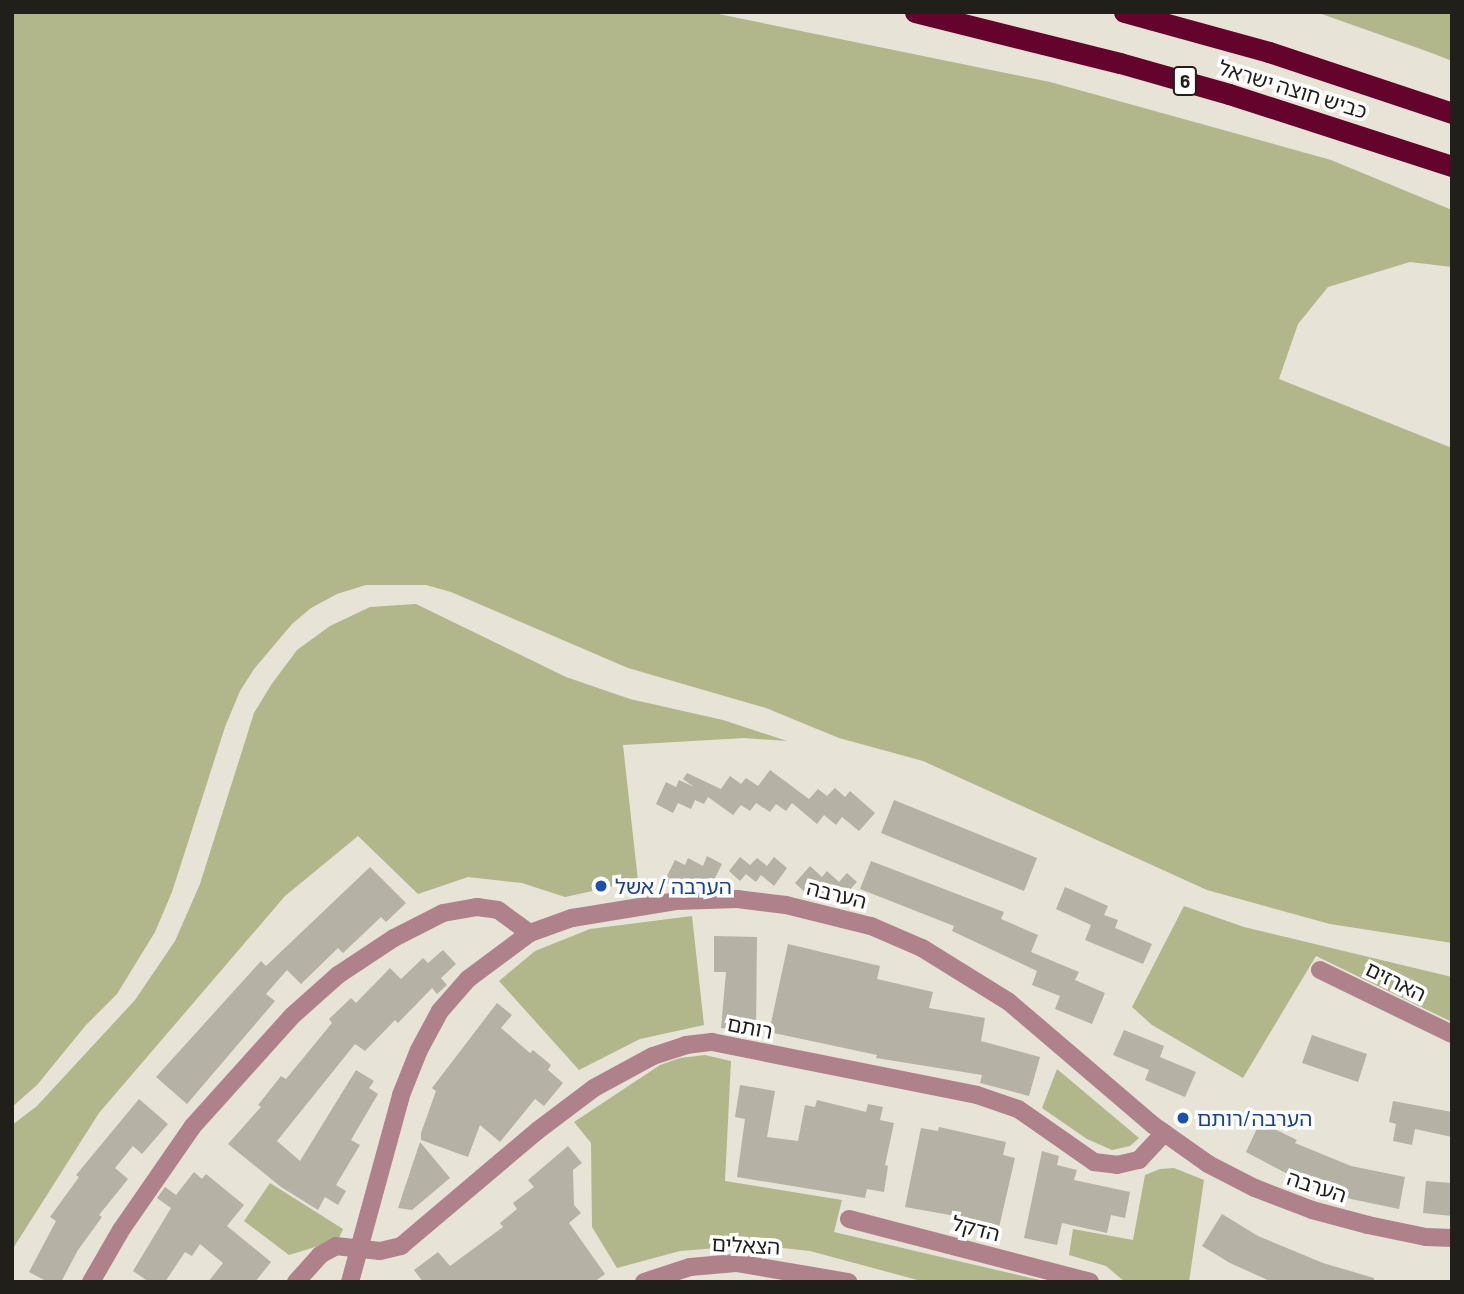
<!DOCTYPE html>
<meta charset="utf-8">
<style>
body{margin:0}
#map{position:relative;width:1464px;height:1294px;overflow:hidden;background:#e7e3d6;font-family:Barlow,"Noto Sans Hebrew",sans-serif}
div>[style]{position:absolute}
.green>*{inset:0;background:#b1b68b}
.building>*{inset:0;background:#b5b1a4}
.minor>*{height:18px;margin:-9px;padding:0 9px;transform-origin:9px;border-radius:9px;background:#ae818b}
.highway>*{height:21px;margin:-10.5px;padding:0 10.5px;transform-origin:10.5px;border-radius:10.5px;background:#64042c}
.dots>*{width:19px;height:19px;translate:-50% -50%;box-sizing:border-box;border:4px solid #fff;border-radius:50%}
span{translate:-50% -50%;white-space:nowrap;text-align:center;line-height:1.15;-webkit-text-stroke:7px #fff;paint-order:stroke}
.shield-label span{padding:2px 5px;background:#fff;border:2px solid;border-radius:5px;-webkit-text-stroke-width:0}
.shield-label{font-size:19px;color:#201f1a;font-weight:700}
.street-label{font-size:21px;color:#201f1a}
.transit-label{font-size:21px;color:#164399}
.left{translate:0 -50%;text-align:left}
.frame{position:absolute;inset:0;border:14px solid #201f1a;pointer-events:none}
</style>
<div id="map">
<div class="green">
<i style="clip-path:polygon(12px 12px,709px 12px,1050px 82px,1331px 160px,1452px 210px,1452px 267px,1410px 262px,1328px 287px,1298px 324px,1279px 379px,1452px 448px,1452px 943px,1330px 924px,1207px 890px,923px 761px,839px 738px,766px 708px,628px 668px,451px 592px,426px 585px,366px 585px,337px 594px,311px 608px,292px 624px,254px 669px,240px 691px,225px 727px,172px 892px,155px 932px,117px 994px,86px 1025px,37px 1085px,12px 1107px)"></i>
<i style="clip-path:polygon(1316px 12px,1452px 12px,1452px 61px,1429px 52px)"></i>
<i style="clip-path:polygon(416px 604px,566px 677px,630px 699px,723px 720px,787px 741px,744px 738px,623px 745px,638px 881px,565px 897px,522px 883px,468px 877px,418px 894px,358px 836px,285px 896px,99px 1113px,12px 1250px,12px 1125px,37px 1106px,135px 1000px,175px 941px,200px 884px,254px 713px,271px 685px,297px 650px,330px 626px,370px 607px)"></i>
<i style="clip-path:polygon(1184px 906px,1244px 927px,1452px 977px,1452px 1022px,1316px 956px,1243px 1078px,1152px 1025px,1132px 1007px)"></i>
<i style="clip-path:polygon(692px 916px,704px 1025px,640px 1039px,579px 1070px,499px 981px,535px 951px,590px 929px)"></i>
<i style="clip-path:polygon(705px 1055px,731px 1061px,725px 1181px,842px 1200px,834px 1232px,1048px 1282px,925px 1282px,810px 1251px,755px 1245px,680px 1251px,617px 1268px,592px 1227px,591px 1143px,574px 1122px,660px 1065px,680px 1058px)"></i>
<i style="clip-path:polygon(1057px 1069px,1139px 1138px,1130px 1146px,1112px 1150px,1087px 1139px,1042px 1108px)"></i>
<i style="clip-path:polygon(1174px 1168px,1204px 1180px,1189px 1282px,1125px 1282px,1106px 1266px,1069px 1255px,1073px 1229px,1133px 1240px,1145px 1175px,1160px 1169px)"></i>
<i style="clip-path:polygon(270px 1183px,343px 1229px,338px 1240px,289px 1255px,244px 1221px)"></i>
</div>
<div class="building">
<i style="clip-path:polygon(770px 770px,809px 799px,818px 789px,827px 796px,835px 788px,845px 797px,850px 791px,875px 813px,859px 831px,842px 817px,836px 825px,824px 815px,817px 824px,792px 803px,786px 811px,776px 804px,770px 812px,756px 803px,750px 811px,741px 805px,733px 815px,708px 797px,704px 804px,695px 800px,691px 809px,678px 803px,673px 813px,656px 804px,666px 782px,676px 787px,679px 780px,694px 787px,683px 779px,687px 773px,721px 789px,730px 776px,741px 784px,746px 778px,758px 786px)"></i>
<i style="clip-path:polygon(894px 800px,1037px 858px,1024px 891px,881px 833px)"></i>
<i style="clip-path:polygon(707px 856px,722px 864px,713px 882px,704px 878px,699px 887px,687px 881px,680px 889px,664px 882px,675px 860px,685px 865px,688px 858px,703px 866px)"></i>
<i style="clip-path:polygon(740px 857px,750px 865px,757px 858px,767px 866px,774px 857px,787px 868px,774px 886px,761px 875px,756px 882px,746px 874px,740px 881px,729px 871px)"></i>
<i style="clip-path:polygon(871px 861px,1004px 912px,1001px 919px,1038px 935px,1031px 952px,1079px 972px,1075px 980px,1105px 993px,1092px 1024px,1055px 1009px,1060px 996px,1032px 985px,1037px 971px,952px 931px,954px 926px,860px 889px)"></i>
<i style="clip-path:polygon(810px 866px,822px 877px,827px 871px,839px 882px,847px 873px,857px 882px,845px 895px,838px 888px,827px 899px,819px 891px,812px 899px,795px 883px)"></i>
<i style="clip-path:polygon(370px 867px,406px 903px,386px 922px,381px 917px,343px 953px,338px 948px,301px 984px,287px 970px,266px 994px,275px 1001px,187px 1104px,156px 1077px,261px 961px,266px 966px)"></i>
<i style="clip-path:polygon(1065px 887px,1108px 906px,1104px 915px,1118px 920px,1115px 928px,1152px 944px,1143px 964px,1085px 940px,1091px 925px,1056px 909px)"></i>
<i style="clip-path:polygon(714px 936px,757px 937px,756px 1031px,721px 1028px,726px 972px,714px 972px)"></i>
<i style="clip-path:polygon(788px 944px,880px 966px,877px 979px,933px 992px,929px 1008px,985px 1018px,981px 1041px,1040px 1057px,1029px 1096px,980px 1083px,982px 1075px,876px 1058px,877px 1055px,769px 1032px)"></i>
<i style="clip-path:polygon(443px 950px,456px 964px,441px 978px,447px 985px,437px 994px,432px 988px,398px 1023px,395px 1020px,365px 1051px,355px 1044px,277px 1141px,300px 1161px,356px 1070px,374px 1081px,369px 1088px,378px 1094px,351px 1140px,360px 1145px,336px 1185px,346px 1191px,338px 1205px,325px 1197px,318px 1210px,281px 1187px,228px 1144px,261px 1107px,258px 1105px,281px 1076px,286px 1079px,332px 1023px,329px 1019px,351px 998px,356px 1003px,390px 968px,401px 979px,423px 958px,428px 963px)"></i>
<i style="clip-path:polygon(497px 1003px,512px 1015px,501px 1028px,530px 1053px,533px 1050px,551px 1065px,548px 1070px,563px 1083px,544px 1106px,535px 1099px,500px 1142px,480px 1125px,468px 1157px,421px 1140px,421px 1133px,436px 1091px,432px 1088px)"></i>
<i style="clip-path:polygon(1124px 1030px,1164px 1046px,1160px 1057px,1196px 1072px,1185px 1097px,1145px 1080px,1149px 1070px,1113px 1055px)"></i>
<i style="clip-path:polygon(1312px 1035px,1367px 1054px,1358px 1082px,1302px 1063px)"></i>
<i style="clip-path:polygon(740px 1085px,775px 1091px,767px 1137px,798px 1141px,805px 1105px,815px 1107px,817px 1100px,866px 1112px,868px 1104px,883px 1107px,880px 1120px,894px 1123px,885px 1165px,888px 1166px,884px 1192px,867px 1189px,865px 1198px,737px 1177px,745px 1119px,735px 1117px)"></i>
<i style="clip-path:polygon(139px 1099px,168px 1124px,142px 1154px,133px 1146px,115px 1168px,128px 1179px,99px 1215px,102px 1217px,78px 1250px,61px 1282px,48px 1282px,29px 1272px,56px 1221px,50px 1217px,79px 1177px,76px 1175px)"></i>
<i style="clip-path:polygon(1393px 1101px,1452px 1112px,1452px 1137px,1415px 1129px,1412px 1145px,1393px 1141px,1396px 1124px,1389px 1122px)"></i>
<i style="clip-path:polygon(1260px 1122px,1297px 1140px,1295px 1143px,1351px 1166px,1405px 1177px,1399px 1209px,1351px 1199px,1301px 1181px,1246px 1152px)"></i>
<i style="clip-path:polygon(939px 1127px,1006px 1142px,1003px 1155px,1015px 1158px,998px 1232px,960px 1224px,961px 1217px,905px 1207px,921px 1128px,938px 1131px)"></i>
<i style="clip-path:polygon(420px 1142px,450px 1178px,412px 1210px,398px 1208px)"></i>
<i style="clip-path:polygon(568px 1146px,582px 1163px,573px 1170px,574px 1205px,581px 1213px,569px 1223px,605px 1274px,594px 1282px,423px 1282px,414px 1270px,438px 1252px,450px 1266px,503px 1227px,500px 1223px,517px 1209px,513px 1203px,534px 1187px,528px 1180px)"></i>
<i style="clip-path:polygon(1042px 1151px,1059px 1156px,1057px 1165px,1077px 1170px,1074px 1180px,1130px 1192px,1125px 1218px,1111px 1215px,1107px 1233px,1062px 1223px,1057px 1245px,1024px 1238px)"></i>
<i style="clip-path:polygon(194px 1172px,202px 1179px,206px 1174px,244px 1205px,227px 1226px,271px 1262px,255px 1282px,208px 1282px,223px 1263px,200px 1244px,192px 1256px,185px 1252px,165px 1282px,149px 1282px,133px 1271px,171px 1208px,157px 1198px,165px 1187px,176px 1195px)"></i>
<i style="clip-path:polygon(1426px 1181px,1452px 1183px,1452px 1216px,1423px 1213px)"></i>
<i style="clip-path:polygon(1222px 1214px,1258px 1236px,1323px 1263px,1374px 1278px,1374px 1282px,1272px 1282px,1230px 1263px,1202px 1246px)"></i>
</div>
<div class="minor">
<i style="left:1320px;top:970px;width:147px;rotate:25.9deg"></i>
<i style="left:849px;top:1219px;width:249px;rotate:14.6deg"></i>
<i style="left:91px;top:1282px;width:60px;rotate:-60deg"></i>
<i style="left:121px;top:1230px;width:126px;rotate:-55.3deg"></i>
<i style="left:193px;top:1126px;width:148px;rotate:-48deg"></i>
<i style="left:292px;top:1016px;width:62px;rotate:-41.7deg"></i>
<i style="left:338px;top:975px;width:67px;rotate:-33.5deg"></i>
<i style="left:394px;top:938px;width:55px;rotate:-27deg"></i>
<i style="left:443px;top:913px;width:35px;rotate:-10deg"></i>
<i style="left:477px;top:907px;width:21px;rotate:8deg"></i>
<i style="left:498px;top:910px;width:39px;rotate:36deg"></i>
<i style="left:296px;top:1282px;width:36px;rotate:-48deg"></i>
<i style="left:320px;top:1255px;width:18px;rotate:-29deg"></i>
<i style="left:336px;top:1246px;width:44px;rotate:6.5deg"></i>
<i style="left:380px;top:1251px;width:22px;rotate:-13deg"></i>
<i style="left:401px;top:1246px;width:178px;rotate:-40.2deg"></i>
<i style="left:537px;top:1131px;width:71px;rotate:-37deg"></i>
<i style="left:594px;top:1088px;width:67px;rotate:-28.5deg"></i>
<i style="left:653px;top:1056px;width:35px;rotate:-18deg"></i>
<i style="left:686px;top:1045px;width:26px;rotate:-7deg"></i>
<i style="left:712px;top:1042px;width:270px;rotate:11.3deg"></i>
<i style="left:977px;top:1095px;width:43px;rotate:18.9deg"></i>
<i style="left:1018px;top:1109px;width:93px;rotate:34.9deg"></i>
<i style="left:1094px;top:1162px;width:23px;rotate:7deg"></i>
<i style="left:1117px;top:1165px;width:23px;rotate:-13deg"></i>
<i style="left:1139px;top:1160px;width:37px;rotate:-47deg"></i>
<i style="left:350px;top:1282px;width:194px;rotate:-74.7deg"></i>
<i style="left:401px;top:1095px;width:48px;rotate:-68.2deg"></i>
<i style="left:419px;top:1050px;width:44px;rotate:-61.7deg"></i>
<i style="left:440px;top:1011px;width:43px;rotate:-48.8deg"></i>
<i style="left:468px;top:979px;width:77px;rotate:-36.6deg"></i>
<i style="left:530px;top:933px;width:45px;rotate:-19.7deg"></i>
<i style="left:572px;top:918px;width:105px;rotate:-9.3deg"></i>
<i style="left:676px;top:901px;width:61px;rotate:-1.9deg"></i>
<i style="left:737px;top:899px;width:49px;rotate:7deg"></i>
<i style="left:786px;top:905px;width:88px;rotate:13.9deg"></i>
<i style="left:871px;top:926px;width:56px;rotate:23.3deg"></i>
<i style="left:922px;top:948px;width:102px;rotate:31.8deg"></i>
<i style="left:1009px;top:1002px;width:189px;rotate:40.5deg"></i>
<i style="left:1153px;top:1125px;width:67px;rotate:35.3deg"></i>
<i style="left:1208px;top:1164px;width:53px;rotate:27.1deg"></i>
<i style="left:1255px;top:1188px;width:61px;rotate:21.1deg"></i>
<i style="left:1312px;top:1210px;width:58px;rotate:15deg"></i>
<i style="left:1368px;top:1225px;width:59px;rotate:11.7deg"></i>
<i style="left:1426px;top:1237px;width:26px;rotate:2deg"></i>
<i style="left:644px;top:1282px;width:48px;rotate:-18.1deg"></i>
<i style="left:690px;top:1267px;width:46px;rotate:-5deg"></i>
<i style="left:736px;top:1263px;width:114px;rotate:9.6deg"></i>
</div>
<div class="highway">
<i style="left:915px;top:12px;width:211px;rotate:14deg"></i>
<i style="left:1120px;top:63px;width:113px;rotate:15.9deg"></i>
<i style="left:1229px;top:94px;width:234px;rotate:17.9deg"></i>
<i style="left:1124px;top:12px;width:150px;rotate:15.4deg"></i>
<i style="left:1269px;top:52px;width:193px;rotate:18.4deg"></i>
</div>
<div class="dots">
<i style="left:601px;top:886px;background:#1a4fb4"></i>
<i style="left:1183px;top:1118px;background:#1a4fb4"></i>
</div>
<div class="shield-label">
<span style="left:1185px;top:81px">6</span>
</div>
<div class="street-label">
<span style="left:1293px;top:89px;rotate:17deg">כביש חוצה ישראל</span>
<span style="left:837px;top:894px;rotate:14deg">הערבה</span>
<span style="left:1396px;top:981px;rotate:26deg">הארזים</span>
<span style="left:750px;top:1027px;rotate:11deg">רותם</span>
<span style="left:1317px;top:1186px;rotate:18deg">הערבה</span>
<span style="left:976px;top:1228px;rotate:14deg">הדקל</span>
<span style="left:746px;top:1245px;rotate:3deg">הצאלים</span>
</div>
<div class="transit-label">
<span class="left" style="left:615px;top:886px">הערבה / אשל</span>
<span class="left" style="left:1197px;top:1118px">הערבה/רותם</span>
</div>
<div class="frame"></div>
</div>
